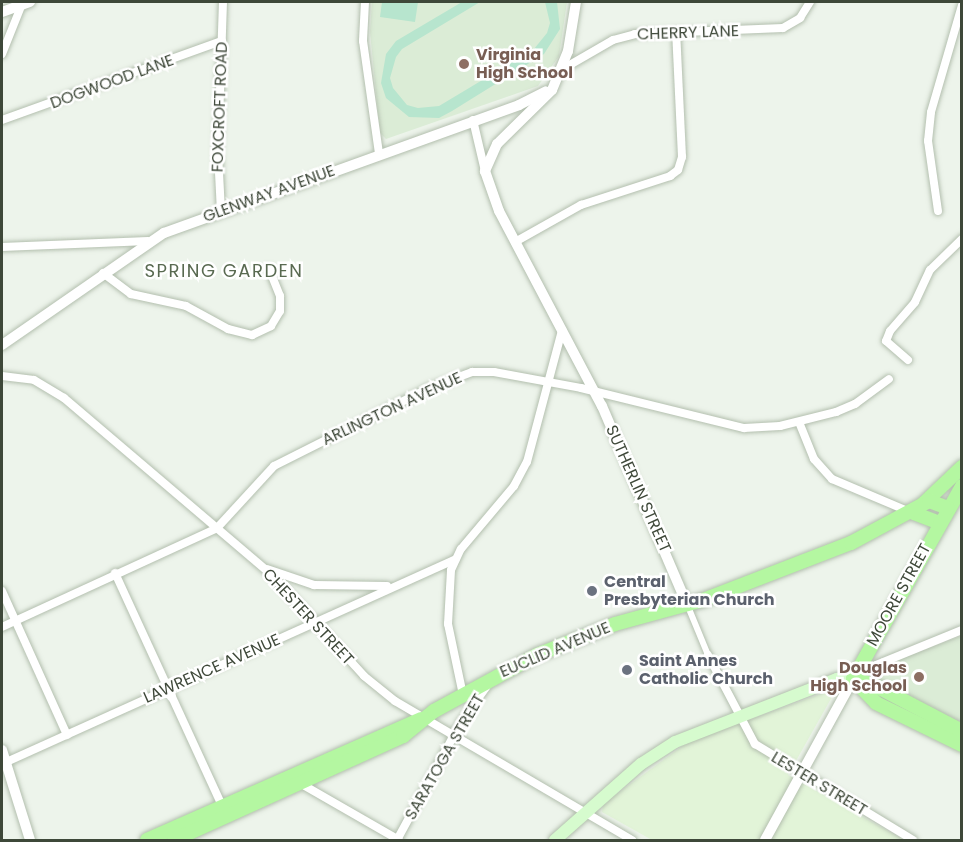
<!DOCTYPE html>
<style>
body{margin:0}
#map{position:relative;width:963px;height:842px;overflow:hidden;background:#edf4eb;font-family:Poppins,sans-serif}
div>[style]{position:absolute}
.commercial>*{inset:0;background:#e2f4d8}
.education>*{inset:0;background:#dbecd6}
.green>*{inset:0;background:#b7e5ce}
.roads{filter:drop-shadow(0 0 2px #b3bfae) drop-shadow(0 0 2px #b3bfae)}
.pedestrian>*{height:6px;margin:-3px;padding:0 3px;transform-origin:3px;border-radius:3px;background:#fff}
.minor>*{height:8px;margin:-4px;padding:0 4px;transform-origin:4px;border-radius:4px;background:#fff}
.tertiary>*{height:10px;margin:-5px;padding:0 5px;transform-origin:5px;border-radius:5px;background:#fff}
.secondary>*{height:12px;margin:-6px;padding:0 6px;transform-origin:6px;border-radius:6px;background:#d6fbce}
.primary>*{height:14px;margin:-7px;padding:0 7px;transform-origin:7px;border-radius:7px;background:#b4f7a1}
.dots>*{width:16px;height:16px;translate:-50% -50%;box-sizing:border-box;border:3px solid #fff;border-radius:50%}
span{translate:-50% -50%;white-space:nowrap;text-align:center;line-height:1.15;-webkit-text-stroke:5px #fff;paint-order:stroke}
.street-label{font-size:16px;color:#3e4839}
.education-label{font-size:16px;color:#785e54;font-weight:700}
.left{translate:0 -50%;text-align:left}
.right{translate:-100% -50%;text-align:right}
.worship-label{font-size:16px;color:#5b616d;font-weight:700}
.neighbourhood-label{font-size:18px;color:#596a51;letter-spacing:1.5px}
.frame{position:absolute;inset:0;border:3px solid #3e4839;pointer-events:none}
</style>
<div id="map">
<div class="commercial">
<i style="clip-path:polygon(837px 688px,788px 775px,904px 840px,652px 840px,602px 812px,603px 804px,688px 742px)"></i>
</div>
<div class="education">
<i style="clip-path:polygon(372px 2px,567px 2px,559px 56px,538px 86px,386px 139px,380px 133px,370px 32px)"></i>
<i style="clip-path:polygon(961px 636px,961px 722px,943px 716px,879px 680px,877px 670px,881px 666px)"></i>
</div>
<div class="green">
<i style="clip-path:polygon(382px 2px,418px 2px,415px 22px,380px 17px)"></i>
<i style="clip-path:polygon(462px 2px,480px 2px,402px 49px,396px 57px,390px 78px,393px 88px,407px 105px,418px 108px,439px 106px,534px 49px,547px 33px,550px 23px,545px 2px,557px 2px,560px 29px,544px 54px,452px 111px,439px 118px,409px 117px,386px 98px,381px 83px,386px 54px,396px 41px)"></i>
</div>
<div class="roads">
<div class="pedestrian">
<i style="left:687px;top:604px;width:55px;rotate:67.6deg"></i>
</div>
<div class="minor">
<i style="left:365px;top:2px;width:39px;rotate:93deg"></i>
<i style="left:363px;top:41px;width:114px;rotate:81.9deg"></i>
<i style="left:2px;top:54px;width:54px;rotate:-68.2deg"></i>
<i style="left:561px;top:70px;width:60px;rotate:-30deg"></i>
<i style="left:613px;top:40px;width:23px;rotate:-15deg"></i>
<i style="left:635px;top:34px;width:148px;rotate:-2.3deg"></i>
<i style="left:783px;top:28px;width:20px;rotate:-30deg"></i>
<i style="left:800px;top:18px;width:19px;rotate:-58deg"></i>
<i style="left:2px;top:120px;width:234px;rotate:-19.8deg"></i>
<i style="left:473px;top:120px;width:52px;rotate:76.8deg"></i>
<i style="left:938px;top:211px;width:71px;rotate:-98.1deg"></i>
<i style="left:928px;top:141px;width:29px;rotate:-84deg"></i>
<i style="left:931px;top:112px;width:111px;rotate:-73.8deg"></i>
<i style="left:221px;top:212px;width:60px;rotate:-92.9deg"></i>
<i style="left:218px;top:152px;width:150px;rotate:-88.1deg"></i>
<i style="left:515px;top:242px;width:76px;rotate:-29.3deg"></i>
<i style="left:581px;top:205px;width:94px;rotate:-18deg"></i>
<i style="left:670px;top:176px;width:10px;rotate:-37deg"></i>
<i style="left:678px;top:170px;width:14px;rotate:-73deg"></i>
<i style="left:682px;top:157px;width:125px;rotate:-92.7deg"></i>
<i style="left:2px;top:247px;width:146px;rotate:-2.4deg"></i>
<i style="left:103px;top:273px;width:35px;rotate:37deg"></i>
<i style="left:131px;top:294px;width:56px;rotate:12.3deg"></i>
<i style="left:186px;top:306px;width:48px;rotate:28.7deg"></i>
<i style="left:228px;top:329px;width:25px;rotate:14deg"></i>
<i style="left:252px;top:335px;width:21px;rotate:-25deg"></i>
<i style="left:271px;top:326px;width:17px;rotate:-59deg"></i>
<i style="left:280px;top:311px;width:15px;rotate:-90deg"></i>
<i style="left:280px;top:296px;width:29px;rotate:-112deg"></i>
<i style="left:908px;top:360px;width:29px;rotate:-139deg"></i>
<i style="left:886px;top:341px;width:11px;rotate:-68deg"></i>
<i style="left:890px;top:331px;width:38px;rotate:-49deg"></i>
<i style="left:915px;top:302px;width:35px;rotate:-65deg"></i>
<i style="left:930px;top:270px;width:45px;rotate:-44.1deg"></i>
<i style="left:2px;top:376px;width:32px;rotate:7deg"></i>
<i style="left:34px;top:380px;width:35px;rotate:31deg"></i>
<i style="left:64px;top:398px;width:272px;rotate:40.4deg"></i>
<i style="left:271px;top:574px;width:138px;rotate:47.6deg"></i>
<i style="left:364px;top:676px;width:40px;rotate:39deg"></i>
<i style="left:395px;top:701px;width:275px;rotate:30.4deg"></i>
<i style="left:799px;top:422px;width:40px;rotate:68deg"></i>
<i style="left:814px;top:459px;width:27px;rotate:48deg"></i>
<i style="left:832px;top:479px;width:85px;rotate:22.9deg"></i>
<i style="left:267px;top:569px;width:50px;rotate:18.8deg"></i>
<i style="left:314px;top:585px;width:73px;rotate:0.8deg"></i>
<i style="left:115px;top:573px;width:261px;rotate:65.3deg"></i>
<i style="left:2px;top:591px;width:158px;rotate:65.7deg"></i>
<i style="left:2px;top:627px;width:237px;rotate:-24.7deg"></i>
<i style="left:217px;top:528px;width:84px;rotate:-47.4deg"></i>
<i style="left:274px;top:466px;width:174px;rotate:-26.7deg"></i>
<i style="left:429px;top:388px;width:46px;rotate:-20.4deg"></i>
<i style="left:472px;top:372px;width:22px"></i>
<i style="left:494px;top:372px;width:88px;rotate:10.4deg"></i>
<i style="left:581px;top:388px;width:168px;rotate:13.8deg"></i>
<i style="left:744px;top:428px;width:36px;rotate:-3deg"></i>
<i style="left:780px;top:426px;width:58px;rotate:-14deg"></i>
<i style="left:836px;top:412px;width:21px;rotate:-23deg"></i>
<i style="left:855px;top:404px;width:42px;rotate:-36.3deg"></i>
<i style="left:708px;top:655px;width:101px;rotate:62.2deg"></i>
<i style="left:755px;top:744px;width:185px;rotate:31.3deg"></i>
<i style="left:859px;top:672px;width:111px;rotate:-22.2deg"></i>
<i style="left:463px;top:695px;width:73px;rotate:-101.9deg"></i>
<i style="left:448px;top:624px;width:54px;rotate:-86.8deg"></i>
<i style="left:451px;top:570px;width:23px;rotate:-65deg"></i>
<i style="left:461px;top:549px;width:82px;rotate:-49.9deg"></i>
<i style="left:514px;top:486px;width:27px;rotate:-62deg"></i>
<i style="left:527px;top:462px;width:137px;rotate:-75.1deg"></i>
<i style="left:2px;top:764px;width:497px;rotate:-24.3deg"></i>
<i style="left:298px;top:782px;width:116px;rotate:29.9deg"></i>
<i style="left:397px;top:840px;width:134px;rotate:-61.5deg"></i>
<i style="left:461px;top:722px;width:44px;rotate:-54.2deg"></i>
</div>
<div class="tertiary">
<i style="left:576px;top:2px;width:50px;rotate:99.3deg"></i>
<i style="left:568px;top:51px;width:42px;rotate:112.3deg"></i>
<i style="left:552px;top:90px;width:77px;rotate:135.5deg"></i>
<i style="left:497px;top:144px;width:30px;rotate:114deg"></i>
<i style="left:485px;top:171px;width:42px;rotate:70.7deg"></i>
<i style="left:499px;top:211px;width:221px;rotate:62.2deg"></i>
<i style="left:602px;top:406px;width:215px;rotate:66.8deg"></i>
<i style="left:2px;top:12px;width:30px;rotate:-20deg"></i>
<i style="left:2px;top:345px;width:197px;rotate:-34.7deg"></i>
<i style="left:164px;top:233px;width:377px;rotate:-19.8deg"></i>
<i style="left:519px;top:105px;width:30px;rotate:-27deg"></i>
<i style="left:2px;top:750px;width:94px;rotate:72.7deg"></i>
<i style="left:765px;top:840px;width:183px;rotate:-61.3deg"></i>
</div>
<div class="secondary">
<i style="left:555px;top:840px;width:115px;rotate:-41.5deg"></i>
<i style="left:641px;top:764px;width:40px;rotate:-32.9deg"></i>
<i style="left:675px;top:742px;width:174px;rotate:-21.3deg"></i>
<i style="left:837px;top:679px;width:16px"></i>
</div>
<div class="primary">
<i style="left:923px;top:504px;width:54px;rotate:-43.5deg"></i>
<i style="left:911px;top:512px;width:30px;rotate:21deg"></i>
<i style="left:853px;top:679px;width:222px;rotate:-60.5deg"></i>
<i style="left:853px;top:679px;width:33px;rotate:46deg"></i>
<i style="left:876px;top:703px;width:96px;rotate:26deg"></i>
<i style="left:853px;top:679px;width:20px;rotate:15deg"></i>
<i style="left:872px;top:684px;width:102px;rotate:27.6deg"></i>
<i style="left:147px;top:840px;width:300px;rotate:-23.8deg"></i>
<i style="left:174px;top:840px;width:252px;rotate:-24.4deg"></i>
<i style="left:403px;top:736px;width:40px;rotate:-39deg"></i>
<i style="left:434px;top:711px;width:117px;rotate:-28.5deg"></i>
<i style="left:537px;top:655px;width:84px;rotate:-21.7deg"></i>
<i style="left:615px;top:624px;width:91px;rotate:-15.3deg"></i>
<i style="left:703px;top:600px;width:159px;rotate:-21.1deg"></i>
<i style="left:851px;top:543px;width:89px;rotate:-28.3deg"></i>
<i style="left:929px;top:501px;width:20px;rotate:20deg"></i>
</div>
</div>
<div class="dots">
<i style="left:464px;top:64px;background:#8d6e63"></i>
<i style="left:592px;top:591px;background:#6b7280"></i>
<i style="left:627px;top:670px;background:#6b7280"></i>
<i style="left:919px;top:677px;background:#8d6e63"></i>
</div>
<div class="street-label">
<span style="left:688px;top:33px;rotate:-2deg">CHERRY LANE</span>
<span style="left:112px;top:82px;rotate:-20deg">DOGWOOD LANE</span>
<span style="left:220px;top:107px;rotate:-88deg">FOXCROFT ROAD</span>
<span style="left:269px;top:194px;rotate:-20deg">GLENWAY AVENUE</span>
<span style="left:392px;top:409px;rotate:-25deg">ARLINGTON AVENUE</span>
<span style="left:638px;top:489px;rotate:66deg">SUTHERLIN STREET</span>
<span style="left:899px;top:595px;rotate:-61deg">MOORE STREET</span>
<span style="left:308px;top:617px;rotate:47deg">CHESTER STREET</span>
<span style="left:555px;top:650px;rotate:-23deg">EUCLID AVENUE</span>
<span style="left:212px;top:669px;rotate:-24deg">LAWRENCE AVENUE</span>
<span style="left:445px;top:757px;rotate:-60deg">SARATOGA STREET</span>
<span style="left:819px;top:784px;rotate:31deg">LESTER STREET</span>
</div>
<div class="education-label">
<span class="left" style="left:476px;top:64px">Virginia<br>High School</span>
<span class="right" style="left:907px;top:677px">Douglas<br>High School</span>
</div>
<div class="worship-label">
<span class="left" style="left:604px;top:591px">Central<br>Presbyterian Church</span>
<span class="left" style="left:639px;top:670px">Saint Annes<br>Catholic Church</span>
</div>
<div class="neighbourhood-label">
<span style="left:224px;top:271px">SPRING GARDEN</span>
</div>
<div class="frame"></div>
</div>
